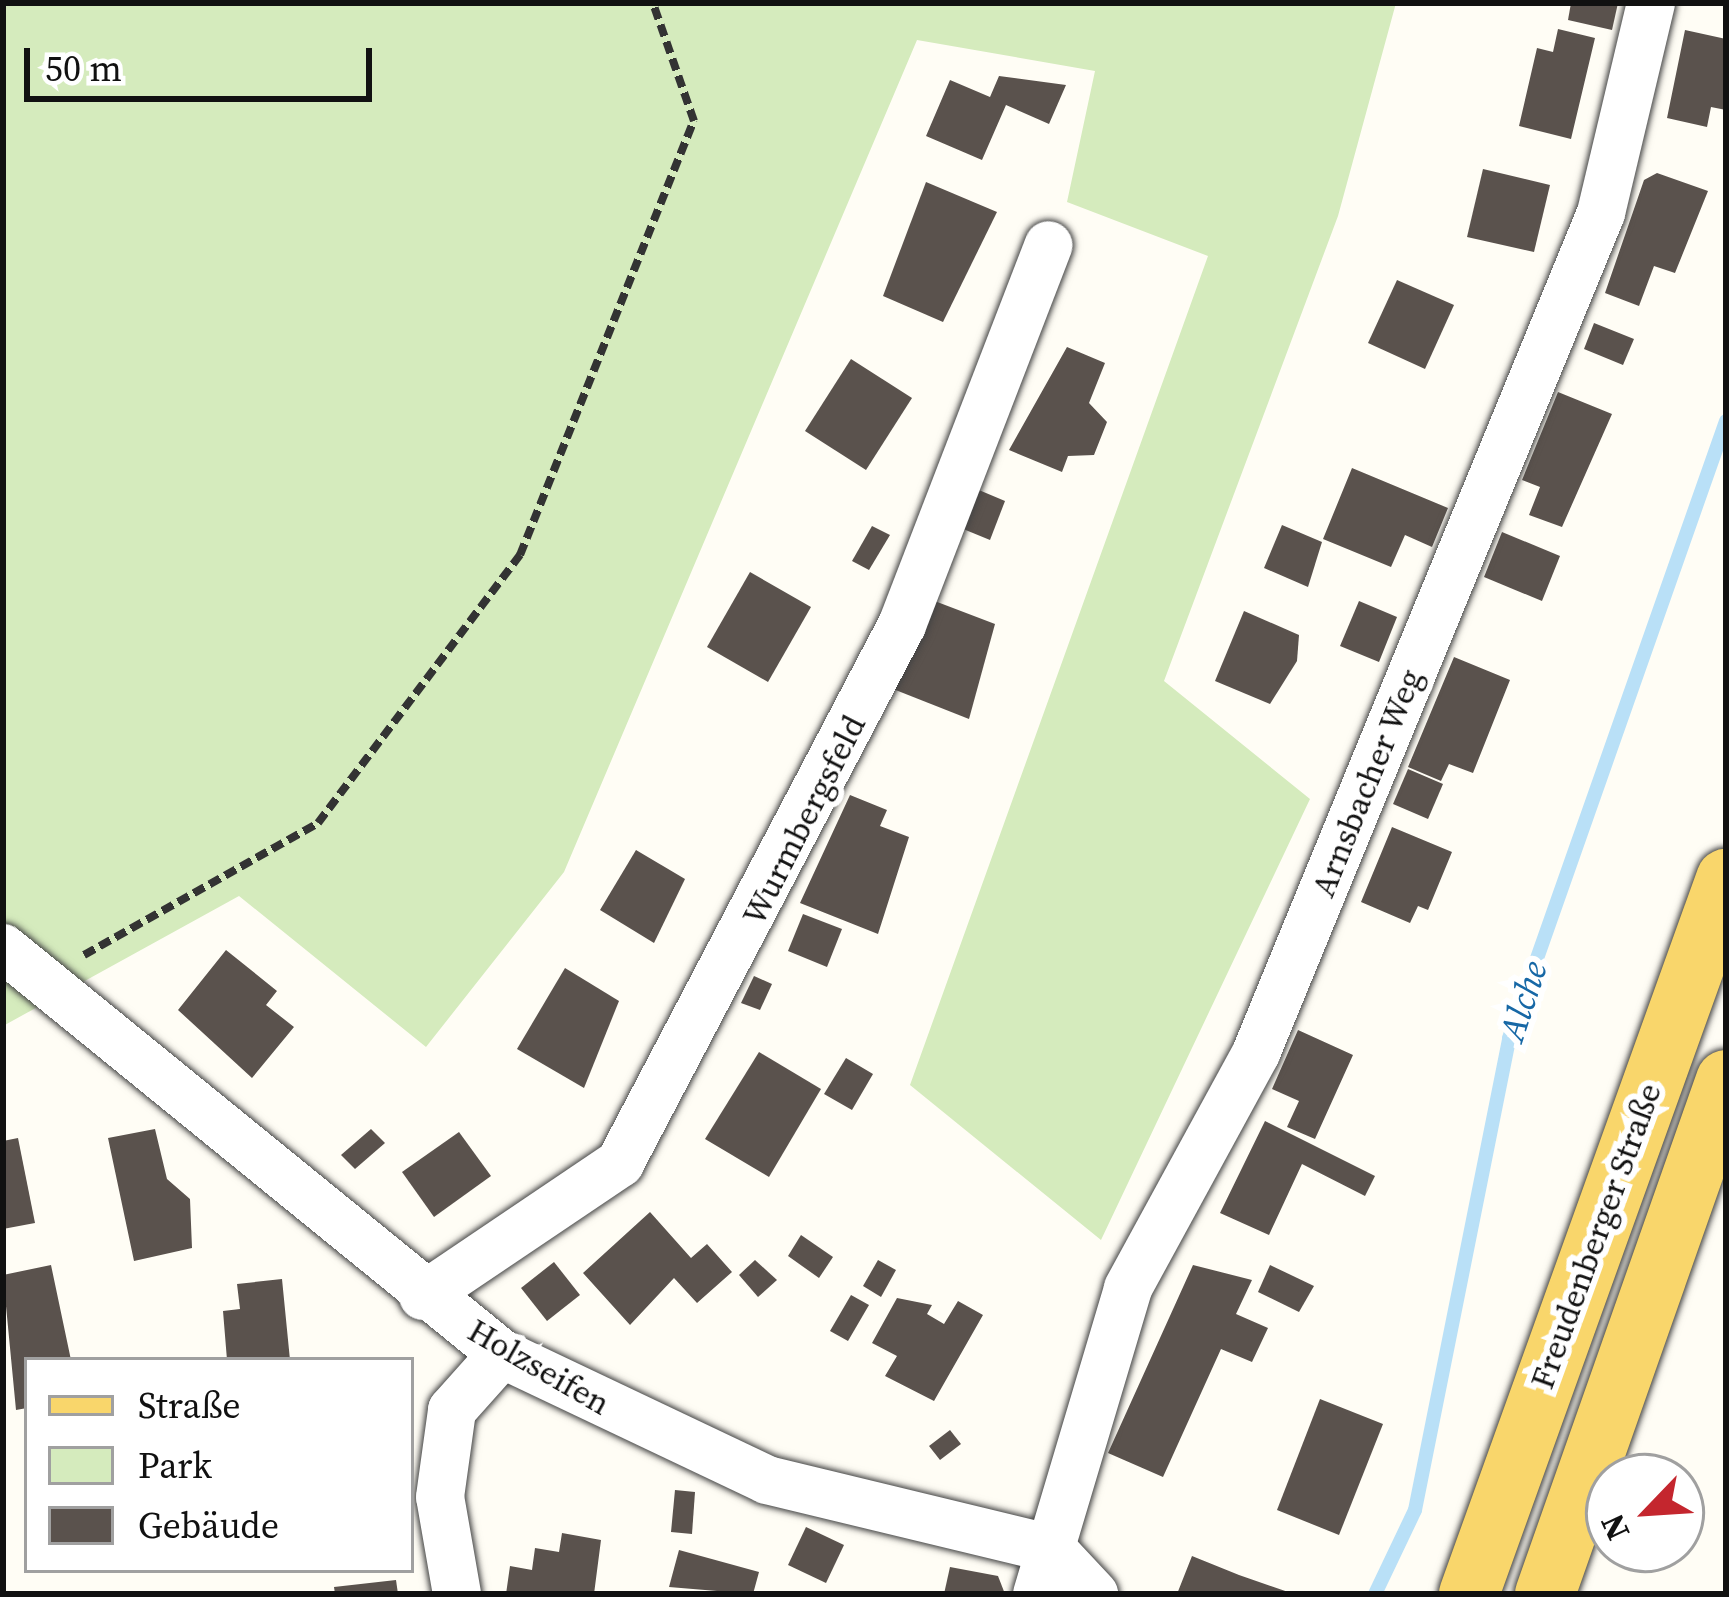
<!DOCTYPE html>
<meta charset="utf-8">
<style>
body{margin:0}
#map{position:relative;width:1729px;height:1597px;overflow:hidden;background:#fffdf5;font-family:"Source Serif 4",serif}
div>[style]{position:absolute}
.green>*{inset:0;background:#d5ebbd}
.stream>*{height:14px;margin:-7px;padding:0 7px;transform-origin:7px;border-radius:7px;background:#b9e0f7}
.building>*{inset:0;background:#5a524d}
.path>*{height:8px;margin-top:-4px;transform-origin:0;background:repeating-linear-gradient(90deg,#333 0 12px,transparent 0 18px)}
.roads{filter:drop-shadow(0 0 3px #444) drop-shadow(0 0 3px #444)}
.minor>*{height:48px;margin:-24px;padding:0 24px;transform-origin:24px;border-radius:24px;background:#fff}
.major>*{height:60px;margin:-30px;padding:0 30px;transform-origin:30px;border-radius:30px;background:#f9d66b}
span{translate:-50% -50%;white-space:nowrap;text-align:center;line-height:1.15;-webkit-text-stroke:12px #fff;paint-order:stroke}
.street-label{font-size:33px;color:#111}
.water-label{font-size:36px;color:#1768a6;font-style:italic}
.frame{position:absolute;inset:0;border:6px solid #111;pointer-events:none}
.legend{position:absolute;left:24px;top:1357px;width:390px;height:216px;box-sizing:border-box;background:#fff;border:3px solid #a0a0a0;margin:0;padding:15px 21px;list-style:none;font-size:36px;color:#111}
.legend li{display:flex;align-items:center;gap:24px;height:60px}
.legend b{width:60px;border:3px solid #a0a0a0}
.north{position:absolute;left:1585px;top:1453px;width:120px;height:120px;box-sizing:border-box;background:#fff;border:3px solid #a0a0a0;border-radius:50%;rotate:245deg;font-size:33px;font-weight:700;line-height:48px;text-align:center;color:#111}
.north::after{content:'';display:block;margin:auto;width:42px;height:54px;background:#c4262e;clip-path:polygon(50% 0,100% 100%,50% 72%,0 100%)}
.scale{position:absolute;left:24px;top:48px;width:348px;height:54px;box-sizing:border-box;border:6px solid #111;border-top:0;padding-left:15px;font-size:36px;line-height:42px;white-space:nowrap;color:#111;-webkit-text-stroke:9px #fff;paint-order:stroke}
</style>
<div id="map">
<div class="green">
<i style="clip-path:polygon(3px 3px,1396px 3px,1338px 216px,1164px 681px,1310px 799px,1101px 1240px,910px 1085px,1208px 256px,1067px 202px,1095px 71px,917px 40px,564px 872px,426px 1047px,239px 896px,3px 1026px)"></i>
</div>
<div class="stream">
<i style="left:1375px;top:1594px;width:93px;rotate:-64.5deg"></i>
<i style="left:1415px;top:1510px;width:481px;rotate:-78.7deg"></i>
<i style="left:1509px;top:1038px;width:654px;rotate:-70.62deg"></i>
</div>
<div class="building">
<i style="clip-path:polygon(1571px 3px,1618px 3px,1612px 30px,1568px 20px)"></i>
<i style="clip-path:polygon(1558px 29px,1595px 38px,1571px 139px,1519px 126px,1537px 48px,1553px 52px)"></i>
<i style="clip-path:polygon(1685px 30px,1726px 39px,1726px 110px,1711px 107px,1707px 127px,1667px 118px)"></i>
<i style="clip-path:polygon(999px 76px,1066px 85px,1049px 124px,1006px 105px,982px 160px,926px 136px,950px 80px,990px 97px)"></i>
<i style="clip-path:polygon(1483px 169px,1550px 185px,1534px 252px,1467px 237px)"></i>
<i style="clip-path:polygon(1657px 173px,1708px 191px,1675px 273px,1654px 266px,1639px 306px,1605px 293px,1644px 180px)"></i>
<i style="clip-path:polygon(926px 182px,997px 212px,943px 322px,883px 296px)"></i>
<i style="clip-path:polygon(1397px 280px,1454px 305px,1425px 369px,1368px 343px)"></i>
<i style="clip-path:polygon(1594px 323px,1634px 339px,1623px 365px,1584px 349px)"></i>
<i style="clip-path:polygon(1067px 347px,1105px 363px,1089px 403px,1107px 422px,1094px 455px,1068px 456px,1062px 472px,1009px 450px)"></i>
<i style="clip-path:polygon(851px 359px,912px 398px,866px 470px,805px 431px)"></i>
<i style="clip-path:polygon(1558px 392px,1612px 414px,1562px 527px,1529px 515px,1540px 487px,1522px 480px)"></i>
<i style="clip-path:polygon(1352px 468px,1448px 508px,1432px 547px,1405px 535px,1391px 567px,1323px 539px)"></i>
<i style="clip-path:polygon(967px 485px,1005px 501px,990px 540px,951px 524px)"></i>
<i style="clip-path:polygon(1282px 525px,1322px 542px,1308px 587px,1264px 568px)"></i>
<i style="clip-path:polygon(872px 526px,890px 535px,869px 570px,852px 561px)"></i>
<i style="clip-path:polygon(1502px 532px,1560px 556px,1542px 601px,1484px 577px)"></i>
<i style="clip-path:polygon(750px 572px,811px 607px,768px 682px,707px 647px)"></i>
<i style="clip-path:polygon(932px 600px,995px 624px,969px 719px,893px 689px)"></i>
<i style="clip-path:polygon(1359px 601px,1397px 617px,1379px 662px,1340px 646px)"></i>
<i style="clip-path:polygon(1244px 611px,1299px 635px,1297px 661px,1270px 704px,1215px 681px)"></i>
<i style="clip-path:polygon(1454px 657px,1510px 680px,1473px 773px,1449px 764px,1441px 781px,1408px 767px)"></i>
<i style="clip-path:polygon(1408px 769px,1443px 784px,1428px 819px,1393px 804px)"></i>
<i style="clip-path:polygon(850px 795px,887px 810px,880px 826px,909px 837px,878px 934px,800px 903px)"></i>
<i style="clip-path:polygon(1392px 827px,1452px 852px,1428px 910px,1418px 906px,1410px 923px,1361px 902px)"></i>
<i style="clip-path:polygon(636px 850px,685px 879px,654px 943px,600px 910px)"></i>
<i style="clip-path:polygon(803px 914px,842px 929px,827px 967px,788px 951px)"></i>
<i style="clip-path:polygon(226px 950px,277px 991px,266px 1005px,294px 1027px,252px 1078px,178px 1010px)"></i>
<i style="clip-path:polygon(565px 968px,619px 1001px,584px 1088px,517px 1049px)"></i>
<i style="clip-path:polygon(754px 976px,772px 984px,760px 1010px,741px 1003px)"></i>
<i style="clip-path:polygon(1298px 1030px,1353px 1055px,1315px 1139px,1287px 1127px,1299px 1101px,1272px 1089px)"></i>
<i style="clip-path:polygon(759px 1052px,821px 1089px,769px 1177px,705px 1139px)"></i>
<i style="clip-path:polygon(846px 1058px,873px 1074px,852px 1110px,824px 1094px)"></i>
<i style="clip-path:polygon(1265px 1121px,1375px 1176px,1365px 1196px,1302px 1164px,1269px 1235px,1220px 1213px)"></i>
<i style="clip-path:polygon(155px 1129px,167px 1179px,190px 1199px,192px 1248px,134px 1261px,108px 1138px)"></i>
<i style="clip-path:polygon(371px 1129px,385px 1143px,355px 1169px,341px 1155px)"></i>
<i style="clip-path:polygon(459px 1132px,491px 1176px,434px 1217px,402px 1172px)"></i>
<i style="clip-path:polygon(18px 1138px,35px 1223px,3px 1229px,3px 1141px)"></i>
<i style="clip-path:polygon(650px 1212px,691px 1258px,707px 1244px,732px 1272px,697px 1303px,674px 1278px,630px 1325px,583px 1273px)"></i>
<i style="clip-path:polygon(801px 1235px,833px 1257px,819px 1278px,788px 1256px)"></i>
<i style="clip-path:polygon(755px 1260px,777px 1280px,758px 1297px,739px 1275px)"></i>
<i style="clip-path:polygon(878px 1260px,896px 1270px,881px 1297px,863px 1286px)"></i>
<i style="clip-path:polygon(554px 1262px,580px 1295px,547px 1321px,521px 1288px)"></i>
<i style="clip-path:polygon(51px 1265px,71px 1360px,27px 1360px,27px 1408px,16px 1410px,3px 1275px)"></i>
<i style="clip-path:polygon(1193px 1265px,1252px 1280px,1236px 1314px,1268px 1328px,1252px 1362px,1221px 1349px,1163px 1477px,1108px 1453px)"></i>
<i style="clip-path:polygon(1270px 1265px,1314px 1286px,1299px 1312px,1258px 1292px)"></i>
<i style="clip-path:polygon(282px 1279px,290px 1360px,227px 1360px,223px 1311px,240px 1309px,237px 1284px)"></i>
<i style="clip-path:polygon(851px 1295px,869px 1305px,848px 1341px,830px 1331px)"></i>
<i style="clip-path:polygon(897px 1298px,932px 1305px,927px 1314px,944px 1324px,958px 1301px,983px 1315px,934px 1401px,885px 1376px,897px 1356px,872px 1343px)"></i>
<i style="clip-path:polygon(1320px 1399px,1383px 1424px,1339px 1535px,1277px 1510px)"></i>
<i style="clip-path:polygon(950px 1430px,961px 1444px,940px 1460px,929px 1446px)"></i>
<i style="clip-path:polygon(675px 1490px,695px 1492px,692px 1534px,671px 1532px)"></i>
<i style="clip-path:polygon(806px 1527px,844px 1545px,826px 1583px,788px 1565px)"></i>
<i style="clip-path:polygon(562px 1533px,601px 1540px,594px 1594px,506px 1594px,510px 1566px,532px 1570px,535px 1548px,559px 1552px)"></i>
<i style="clip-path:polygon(679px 1550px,759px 1572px,753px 1594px,669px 1587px)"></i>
<i style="clip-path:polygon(1192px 1556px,1239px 1575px,1294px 1594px,1177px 1594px)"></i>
<i style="clip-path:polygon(950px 1567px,998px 1576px,1005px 1594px,944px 1594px)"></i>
<i style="clip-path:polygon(396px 1580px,398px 1594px,335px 1594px,334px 1587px)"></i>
</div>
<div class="path">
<i style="left:84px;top:955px;width:269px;rotate:-29.4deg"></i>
<i style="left:318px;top:823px;width:336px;rotate:-53deg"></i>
<i style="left:520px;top:555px;width:468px;rotate:-68.2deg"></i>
<i style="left:694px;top:121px;width:125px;rotate:-109.2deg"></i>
</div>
<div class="roads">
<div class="minor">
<i style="left:3px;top:948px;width:643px;rotate:39.13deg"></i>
<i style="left:502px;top:1354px;width:293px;rotate:25.4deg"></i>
<i style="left:767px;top:1480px;width:293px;rotate:13.6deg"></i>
<i style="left:1052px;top:1549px;width:62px;rotate:47deg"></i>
<i style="left:423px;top:1296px;width:238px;rotate:-34deg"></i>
<i style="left:620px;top:1163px;width:607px;rotate:-62.34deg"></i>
<i style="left:902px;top:625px;width:407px;rotate:-68.9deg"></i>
<i style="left:457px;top:1594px;width:98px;rotate:-99.9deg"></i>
<i style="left:440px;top:1497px;width:88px;rotate:-82.1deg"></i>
<i style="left:452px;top:1410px;width:75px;rotate:-48.2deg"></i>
<i style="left:1037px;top:1594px;width:319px;rotate:-73.4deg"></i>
<i style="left:1128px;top:1288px;width:268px;rotate:-61.4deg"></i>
<i style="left:1256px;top:1053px;width:908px;rotate:-67.67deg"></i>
<i style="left:1601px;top:213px;width:216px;rotate:-76.6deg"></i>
</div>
<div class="major">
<i style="left:1469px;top:1594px;width:760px;rotate:-70.23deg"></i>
<i style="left:1545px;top:1594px;width:545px;rotate:-70.6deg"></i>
</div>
</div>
<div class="street-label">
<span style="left:1367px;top:783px;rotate:-68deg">Arnsbacher Weg</span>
<span style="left:804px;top:820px;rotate:-63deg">Wurmbergsfeld</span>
<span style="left:1596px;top:1236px;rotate:-70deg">Freudenberger Straße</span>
<span style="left:539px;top:1367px;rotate:30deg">Holzseifen</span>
</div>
<div class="water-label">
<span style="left:1523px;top:1001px;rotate:-72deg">Alche</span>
</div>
<div class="frame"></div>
<ul class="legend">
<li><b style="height:15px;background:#f9d66b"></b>Straße</li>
<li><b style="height:33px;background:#d5ebbd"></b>Park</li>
<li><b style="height:33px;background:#5a524d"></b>Gebäude</li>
</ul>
<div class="north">N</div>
<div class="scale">50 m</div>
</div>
